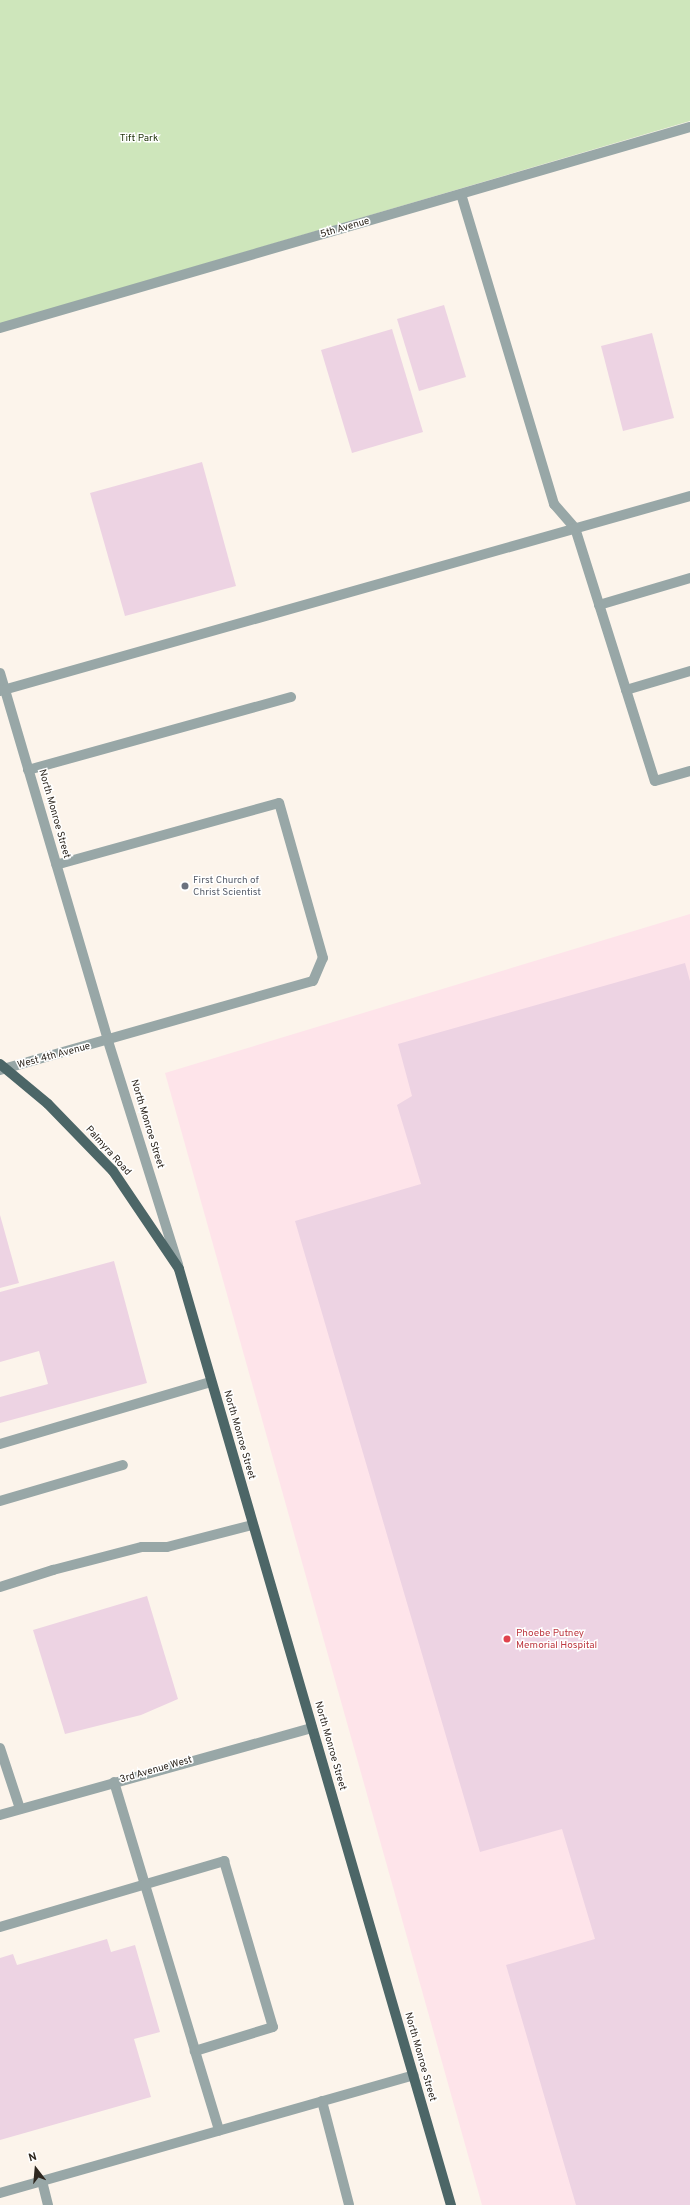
<!DOCTYPE html>
<style>
body{margin:0}
#map{position:relative;width:690px;height:2205px;overflow:hidden;background:#fcf4eb;font-family:Overpass,sans-serif}
div>[style]{position:absolute}
.medical>*{inset:0;background:#fee4ea}
.green>*{inset:0;background:#cee6bb}
.building>*{inset:0;background:#edd3e3}
.minor>*{height:10px;margin:-5px;padding:0 5px;transform-origin:5px;border-radius:5px;background:#98a7a7}
.major>*{height:10px;margin:-5px;padding:0 5px;transform-origin:5px;border-radius:5px;background:#4c6667}
.dots>*{width:11px;height:11px;translate:-50% -50%;box-sizing:border-box;border:2px solid #fff;border-radius:50%}
span{translate:-50% -50%;white-space:nowrap;text-align:center;line-height:1.15;-webkit-text-stroke:3px #fff;paint-order:stroke}
.park-label{font-size:10px;color:#24370f}
.street-label{font-size:10px;color:#2e271f}
.worship-label{font-size:10px;color:#5b616d}
.left{translate:0 -50%;text-align:left}
.health-label{font-size:10px;color:#be3a42}
.north{position:absolute;left:16px;top:2149px;width:40px;height:40px;-webkit-text-stroke:3px #fff;paint-order:stroke;rotate:344deg;font-size:11px;font-weight:700;line-height:16px;text-align:center;color:#2e271f}
.north::after{content:'';display:block;margin:auto;width:14px;height:18px;background:#2e271f;clip-path:polygon(50% 0,100% 100%,50% 72%,0 100%)}
</style>
<div id="map">
<div class="medical">
<i style="clip-path:polygon(690px 914px,690px 2205px,482px 2205px,165px 1073px)"></i>
</div>
<div class="green">
<i style="clip-path:polygon(0 0,690px 0,690px 121px,0 324px)"></i>
</div>
<div class="building">
<i style="clip-path:polygon(444px 305px,466px 377px,419px 391px,397px 319px)"></i>
<i style="clip-path:polygon(392px 329px,423px 432px,352px 453px,321px 350px)"></i>
<i style="clip-path:polygon(652px 333px,674px 418px,623px 431px,601px 346px)"></i>
<i style="clip-path:polygon(202px 462px,236px 586px,125px 616px,90px 493px)"></i>
<i style="clip-path:polygon(685px 963px,690px 981px,690px 2205px,576px 2205px,506px 1965px,595px 1939px,562px 1829px,480px 1852px,295px 1221px,421px 1184px,397px 1105px,412px 1096px,398px 1044px)"></i>
<i style="clip-path:polygon(0 1215px,19px 1283px,0 1288px)"></i>
<i style="clip-path:polygon(114px 1261px,147px 1383px,0 1423px,0 1397px,48px 1384px,39px 1351px,0 1362px,0 1292px)"></i>
<i style="clip-path:polygon(147px 1596px,178px 1699px,141px 1715px,65px 1734px,33px 1630px)"></i>
<i style="clip-path:polygon(107px 1939px,111px 1952px,135px 1945px,160px 2032px,134px 2039px,151px 2097px,0 2140px,0 1958px,13px 1954px,17px 1965px)"></i>
</div>
<div class="minor">
<i style="left:461px;top:194px;width:324px;rotate:73.3deg"></i>
<i style="left:554px;top:504px;width:32px;rotate:49deg"></i>
<i style="left:575px;top:528px;width:265px;rotate:72.5deg"></i>
<i style="left:655px;top:781px;width:36px;rotate:-16deg"></i>
<i style="left:0;top:328px;width:719px;rotate:-16.24deg"></i>
<i style="left:599px;top:605px;width:95px;rotate:-16.5deg"></i>
<i style="left:0;top:673px;width:384px;rotate:73.6deg"></i>
<i style="left:108px;top:1041px;width:235px;rotate:72.6deg"></i>
<i style="left:626px;top:690px;width:67px;rotate:-16.5deg"></i>
<i style="left:0;top:691px;width:717px;rotate:-15.78deg"></i>
<i style="left:28px;top:770px;width:273px;rotate:-15.5deg"></i>
<i style="left:0;top:1070px;width:325px;rotate:-15.9deg"></i>
<i style="left:313px;top:981px;width:25px;rotate:-67deg"></i>
<i style="left:323px;top:958px;width:161px;rotate:-105.8deg"></i>
<i style="left:279px;top:803px;width:231px;rotate:164.5deg"></i>
<i style="left:0;top:1444px;width:220px;rotate:-16.4deg"></i>
<i style="left:0;top:1501px;width:128px;rotate:-16.3deg"></i>
<i style="left:0;top:1587px;width:56px;rotate:-17.8deg"></i>
<i style="left:53px;top:1570px;width:92px;rotate:-14.5deg"></i>
<i style="left:142px;top:1547px;width:25px"></i>
<i style="left:167px;top:1547px;width:88px;rotate:-14.5deg"></i>
<i style="left:0;top:1748px;width:64px;rotate:71.8deg"></i>
<i style="left:114px;top:1782px;width:281px;rotate:73.2deg"></i>
<i style="left:0;top:1815px;width:324px;rotate:-15.6deg"></i>
<i style="left:0;top:1927px;width:234px;rotate:-16.4deg"></i>
<i style="left:224px;top:1861px;width:173px;rotate:73.6deg"></i>
<i style="left:273px;top:2027px;width:82px;rotate:162.9deg"></i>
<i style="left:195px;top:2051px;width:83px;rotate:73.1deg"></i>
<i style="left:322px;top:2101px;width:107px;rotate:75.4deg"></i>
<i style="left:42px;top:2181px;width:25px;rotate:76deg"></i>
<i style="left:0;top:2193px;width:430px;rotate:-15.9deg"></i>
</div>
<div class="major">
<i style="left:0;top:1064px;width:62px;rotate:39.8deg"></i>
<i style="left:48px;top:1104px;width:93px;rotate:45.9deg"></i>
<i style="left:113px;top:1171px;width:118px;rotate:56deg"></i>
<i style="left:179px;top:1269px;width:975px;rotate:73.8deg"></i>
</div>
<div class="dots">
<i style="left:185px;top:886px;background:#6b7280"></i>
<i style="left:507px;top:1639px;background:#e0444e"></i>
</div>
<div class="park-label">
<span style="left:139px;top:139px">Tift Park</span>
</div>
<div class="street-label">
<span style="left:345px;top:228px;rotate:-16deg">5th Avenue</span>
<span style="left:54px;top:814px;rotate:74deg">North Monroe Street</span>
<span style="left:54px;top:1056px;rotate:-15deg">West 4th Avenue</span>
<span style="left:147px;top:1124px;rotate:73deg">North Monroe Street</span>
<span style="left:108px;top:1151px;rotate:48deg">Palmyra Road</span>
<span style="left:239px;top:1435px;rotate:74deg">North Monroe Street</span>
<span style="left:330px;top:1746px;rotate:74deg">North Monroe Street</span>
<span style="left:156px;top:1770px;rotate:-16deg">3rd Avenue West</span>
<span style="left:420px;top:2057px;rotate:74deg">North Monroe Street</span>
</div>
<div class="worship-label">
<span class="left" style="left:193px;top:886px">First Church of<br>Christ Scientist</span>
</div>
<div class="health-label">
<span class="left" style="left:516px;top:1639px">Phoebe Putney<br>Memorial Hospital</span>
</div>
<div class="north">N</div>
</div>
